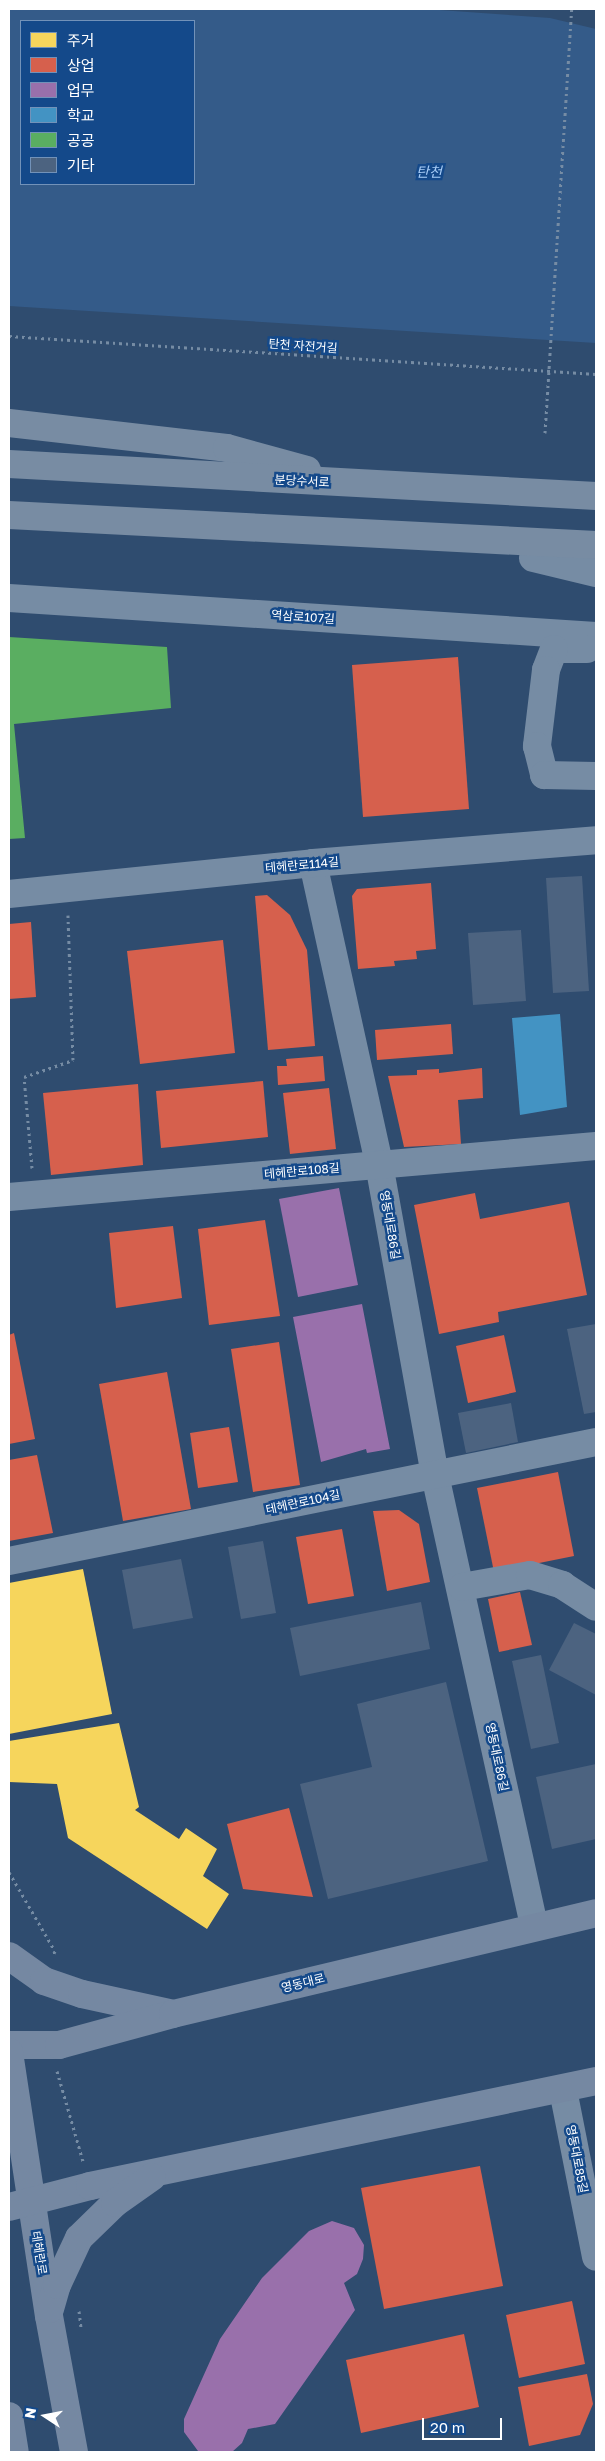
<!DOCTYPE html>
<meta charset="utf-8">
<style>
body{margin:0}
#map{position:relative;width:605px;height:2461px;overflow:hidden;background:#2f4c6f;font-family:"Golos Text","Noto Sans KR",sans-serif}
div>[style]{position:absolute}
.water>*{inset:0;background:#345b89}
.homes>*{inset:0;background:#f6d55c}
.shops>*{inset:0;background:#d6604d}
.offices>*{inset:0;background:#9970ab}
.schools>*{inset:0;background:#4393c3}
.public>*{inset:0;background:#5aae61}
.building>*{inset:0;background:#4c6380}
.path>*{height:3px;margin-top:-1.5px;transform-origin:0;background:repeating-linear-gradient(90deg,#768ca4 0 2.5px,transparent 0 6.5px)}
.minor>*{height:28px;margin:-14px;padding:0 14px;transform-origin:14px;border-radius:14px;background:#768ca4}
.major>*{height:28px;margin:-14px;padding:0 14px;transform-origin:14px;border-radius:14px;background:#7588a2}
.highway>*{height:28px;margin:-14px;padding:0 14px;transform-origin:14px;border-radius:14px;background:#788ca3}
span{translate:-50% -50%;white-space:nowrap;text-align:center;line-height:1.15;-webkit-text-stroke:5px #14498a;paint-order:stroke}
.street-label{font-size:12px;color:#fff}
.water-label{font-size:14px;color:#a8cdf7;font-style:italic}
.frame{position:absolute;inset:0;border:10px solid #fff;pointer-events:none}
.legend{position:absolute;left:20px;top:20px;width:175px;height:165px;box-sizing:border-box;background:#14498a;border:1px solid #7292b9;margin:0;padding:6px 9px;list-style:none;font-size:15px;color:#fff}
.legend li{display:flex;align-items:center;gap:10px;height:25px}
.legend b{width:25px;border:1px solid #7292b9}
.north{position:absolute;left:20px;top:2391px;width:50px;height:50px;-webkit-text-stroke:4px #14498a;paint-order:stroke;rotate:281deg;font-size:14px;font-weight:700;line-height:20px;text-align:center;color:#fff}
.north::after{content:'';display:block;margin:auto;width:18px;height:22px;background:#fff;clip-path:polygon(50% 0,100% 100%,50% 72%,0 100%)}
.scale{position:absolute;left:422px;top:2418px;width:80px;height:22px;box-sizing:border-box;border:2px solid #fff;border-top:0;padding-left:6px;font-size:15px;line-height:18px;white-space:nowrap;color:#fff;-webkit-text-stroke:4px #14498a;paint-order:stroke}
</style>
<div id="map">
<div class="water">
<i style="clip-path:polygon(evenodd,9px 9px,425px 9px,550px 18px,596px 29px,596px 343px,9px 306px,9px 9px,21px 21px,194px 21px,194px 184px,21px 184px,21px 21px)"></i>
</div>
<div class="homes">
<i style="clip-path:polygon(83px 1569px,112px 1714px,9px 1734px,9px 1583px)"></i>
<i style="clip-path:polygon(119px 1723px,139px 1807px,135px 1810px,179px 1839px,186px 1828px,217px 1849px,203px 1876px,229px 1894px,207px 1929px,68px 1838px,57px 1784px,9px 1782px,9px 1741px)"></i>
</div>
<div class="shops">
<i style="clip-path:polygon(458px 657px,469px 809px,363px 817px,352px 665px)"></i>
<i style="clip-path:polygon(431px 883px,436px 949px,416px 951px,417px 959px,394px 961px,395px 966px,358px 969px,352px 896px,357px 889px)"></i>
<i style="clip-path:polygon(267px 895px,290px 915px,307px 950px,315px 1046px,268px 1050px,255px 896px)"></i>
<i style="clip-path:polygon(31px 922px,36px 997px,9px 999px,9px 924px)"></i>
<i style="clip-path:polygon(223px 940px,235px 1053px,140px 1064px,127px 951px)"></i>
<i style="clip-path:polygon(451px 1024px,453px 1054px,377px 1060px,375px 1030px)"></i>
<i style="clip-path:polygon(323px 1056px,325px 1081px,278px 1085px,277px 1066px,287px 1066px,286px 1059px)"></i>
<i style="clip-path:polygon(482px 1068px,483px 1098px,458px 1100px,461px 1144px,404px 1147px,388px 1076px,417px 1075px,417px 1070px,439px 1069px,439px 1073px)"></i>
<i style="clip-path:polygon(263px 1081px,268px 1137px,161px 1148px,156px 1091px)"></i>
<i style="clip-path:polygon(138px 1084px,143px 1165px,51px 1175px,43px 1093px)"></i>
<i style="clip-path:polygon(329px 1088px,336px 1149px,290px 1154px,283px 1093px)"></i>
<i style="clip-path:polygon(475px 1193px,480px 1219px,569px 1202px,587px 1295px,498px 1312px,499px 1322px,439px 1334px,414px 1205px)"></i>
<i style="clip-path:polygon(265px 1220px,280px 1316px,209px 1325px,198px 1229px)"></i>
<i style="clip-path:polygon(173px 1226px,182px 1298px,116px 1308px,109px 1233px)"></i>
<i style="clip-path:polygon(14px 1333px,35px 1439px,9px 1444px,9px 1335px)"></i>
<i style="clip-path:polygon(504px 1335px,516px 1392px,468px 1403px,456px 1346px)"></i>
<i style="clip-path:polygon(279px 1342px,300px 1485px,253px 1492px,231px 1349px)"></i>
<i style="clip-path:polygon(167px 1372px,191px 1509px,123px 1521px,99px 1384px)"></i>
<i style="clip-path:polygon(229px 1427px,238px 1482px,198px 1488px,190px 1433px)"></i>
<i style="clip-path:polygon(37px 1455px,53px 1533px,9px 1541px,9px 1460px)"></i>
<i style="clip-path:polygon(558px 1472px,574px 1556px,494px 1572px,477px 1488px)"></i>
<i style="clip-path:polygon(399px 1510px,419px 1524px,430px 1582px,387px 1591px,373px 1511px)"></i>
<i style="clip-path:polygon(342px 1529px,354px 1596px,308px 1604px,296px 1537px)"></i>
<i style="clip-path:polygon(520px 1592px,532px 1645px,499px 1652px,488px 1599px)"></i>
<i style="clip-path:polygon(289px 1808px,313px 1897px,243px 1889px,227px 1824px)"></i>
<i style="clip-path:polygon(480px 2166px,503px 2286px,384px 2309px,361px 2188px)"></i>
<i style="clip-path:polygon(572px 2301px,585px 2364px,519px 2378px,506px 2315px)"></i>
<i style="clip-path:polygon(464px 2334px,479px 2407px,361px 2433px,346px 2360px)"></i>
<i style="clip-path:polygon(587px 2374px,593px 2404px,580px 2435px,529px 2446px,518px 2387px)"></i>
</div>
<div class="offices">
<i style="clip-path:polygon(339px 1188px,358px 1285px,298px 1297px,279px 1199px)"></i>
<i style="clip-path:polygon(362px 1304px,390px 1449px,367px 1453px,366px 1449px,321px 1462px,293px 1317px)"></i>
<i style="clip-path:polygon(332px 2221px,354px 2228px,364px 2245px,363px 2259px,357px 2274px,344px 2283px,355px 2310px,275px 2424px,248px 2429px,242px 2443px,232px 2452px,198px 2451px,184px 2432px,184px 2419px,220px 2339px,262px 2278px,309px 2231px)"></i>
</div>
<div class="schools">
<i style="clip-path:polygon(560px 1014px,567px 1107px,520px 1115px,512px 1018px)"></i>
</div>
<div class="public">
<i style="clip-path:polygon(9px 637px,167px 647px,171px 708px,14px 724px,25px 838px,9px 839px)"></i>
</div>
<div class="building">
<i style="clip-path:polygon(582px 876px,589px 991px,553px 993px,546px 878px)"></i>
<i style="clip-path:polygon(521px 930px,526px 1001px,473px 1005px,468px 933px)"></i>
<i style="clip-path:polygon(596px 1324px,596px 1412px,584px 1414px,567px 1329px)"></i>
<i style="clip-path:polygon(511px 1403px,518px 1442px,466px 1453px,458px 1413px)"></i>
<i style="clip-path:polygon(263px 1541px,276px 1613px,241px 1619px,228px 1547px)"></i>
<i style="clip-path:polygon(181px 1559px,193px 1618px,133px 1629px,122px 1570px)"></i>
<i style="clip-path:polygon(421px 1602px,430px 1649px,300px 1676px,290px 1628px)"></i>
<i style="clip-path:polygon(574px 1623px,596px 1634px,596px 1695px,549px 1670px)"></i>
<i style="clip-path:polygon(541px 1655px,559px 1743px,531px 1749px,512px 1661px)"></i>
<i style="clip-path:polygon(446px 1682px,488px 1861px,328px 1899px,300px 1784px,372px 1767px,357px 1704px)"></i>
<i style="clip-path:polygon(596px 1764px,596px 1839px,552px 1849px,536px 1777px)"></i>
</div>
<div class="path">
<i style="left:9px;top:336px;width:588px;rotate:3.7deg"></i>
<i style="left:545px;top:433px;width:425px;rotate:-86.4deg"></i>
<i style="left:32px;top:1168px;width:91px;rotate:-95deg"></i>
<i style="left:24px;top:1077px;width:52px;rotate:-19.1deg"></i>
<i style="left:73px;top:1060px;width:145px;rotate:-92deg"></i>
<i style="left:9px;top:1872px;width:91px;rotate:59.8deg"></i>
<i style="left:55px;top:1951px;width:4px;rotate:117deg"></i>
<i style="left:57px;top:2071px;width:94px;rotate:73.9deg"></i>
<i style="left:79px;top:2311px;width:16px;rotate:83deg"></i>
</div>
<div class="minor">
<i style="left:533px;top:558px;width:65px;rotate:13.4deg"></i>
<i style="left:9px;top:598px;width:588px;rotate:3.7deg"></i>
<i style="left:587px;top:649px;width:33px;rotate:180deg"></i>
<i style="left:554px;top:649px;width:22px;rotate:111deg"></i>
<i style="left:546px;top:670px;width:77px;rotate:96.8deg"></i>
<i style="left:537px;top:746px;width:30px;rotate:76deg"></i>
<i style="left:544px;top:775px;width:52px;rotate:1.1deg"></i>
<i style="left:313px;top:863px;width:308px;rotate:77.6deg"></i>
<i style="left:379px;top:1164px;width:316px;rotate:79.8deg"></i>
<i style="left:435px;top:1475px;width:463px;rotate:77.6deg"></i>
<i style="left:9px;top:894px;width:306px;rotate:-5.8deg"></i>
<i style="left:313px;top:863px;width:284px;rotate:-4.6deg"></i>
<i style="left:9px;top:1197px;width:589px;rotate:-4.97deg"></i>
<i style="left:9px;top:1561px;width:599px;rotate:-11.46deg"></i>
<i style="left:462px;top:1587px;width:69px;rotate:-10deg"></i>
<i style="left:530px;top:1575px;width:34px;rotate:17deg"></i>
<i style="left:562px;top:1585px;width:40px;rotate:32.9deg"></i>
<i style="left:563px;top:2090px;width:170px;rotate:78.8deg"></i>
</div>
<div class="major">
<i style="left:9px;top:1956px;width:43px;rotate:35.5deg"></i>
<i style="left:44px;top:1981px;width:40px;rotate:18.9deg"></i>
<i style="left:82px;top:1994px;width:89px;rotate:12.3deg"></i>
<i style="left:9px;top:2045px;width:50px"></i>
<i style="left:59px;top:2045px;width:118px;rotate:-15.2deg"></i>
<i style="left:173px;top:2014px;width:435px;rotate:-13.4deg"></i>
<i style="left:9px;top:2052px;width:267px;rotate:81.4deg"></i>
<i style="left:49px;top:2316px;width:138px;rotate:79.6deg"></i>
<i style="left:9px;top:2207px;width:84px;rotate:-14.5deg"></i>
<i style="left:90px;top:2186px;width:517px;rotate:-11.72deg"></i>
<i style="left:50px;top:2309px;width:25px;rotate:-74deg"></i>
<i style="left:57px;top:2285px;width:52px;rotate:-64.9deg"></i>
<i style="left:79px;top:2238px;width:50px;rotate:-44.2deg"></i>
<i style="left:115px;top:2203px;width:45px;rotate:-35.1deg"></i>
<i style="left:9px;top:2416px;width:36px;rotate:81deg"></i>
</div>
<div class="highway">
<i style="left:9px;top:423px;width:219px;rotate:6.5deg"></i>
<i style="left:227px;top:448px;width:83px;rotate:15.4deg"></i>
<i style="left:9px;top:464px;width:588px;rotate:3.12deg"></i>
<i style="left:9px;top:515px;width:588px;rotate:2.93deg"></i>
</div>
<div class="street-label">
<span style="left:303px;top:346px;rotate:4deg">탄천 자전거길</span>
<span style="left:302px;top:481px;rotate:3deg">분당수서로</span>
<span style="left:303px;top:617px;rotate:4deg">역삼로107길</span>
<span style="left:302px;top:865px;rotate:-5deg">테헤란로114길</span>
<span style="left:302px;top:1171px;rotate:-5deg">테헤란로108길</span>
<span style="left:390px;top:1225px;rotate:80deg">영동대로86길</span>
<span style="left:303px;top:1502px;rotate:-12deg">테헤란로104길</span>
<span style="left:497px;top:1757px;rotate:78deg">영동대로86길</span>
<span style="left:303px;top:1983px;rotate:-14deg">영동대로</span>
<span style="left:577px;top:2159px;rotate:79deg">영동대로85길</span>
<span style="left:39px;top:2253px;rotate:81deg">테헤란로</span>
</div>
<div class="water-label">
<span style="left:429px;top:172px">탄천</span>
</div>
<div class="frame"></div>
<ul class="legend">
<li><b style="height:14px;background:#f6d55c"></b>주거</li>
<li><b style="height:14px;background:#d6604d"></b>상업</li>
<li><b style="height:14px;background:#9970ab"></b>업무</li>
<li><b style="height:14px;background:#4393c3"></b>학교</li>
<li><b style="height:14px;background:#5aae61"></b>공공</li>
<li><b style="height:14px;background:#4c6380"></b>기타</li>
</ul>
<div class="north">N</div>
<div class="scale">20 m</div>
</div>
